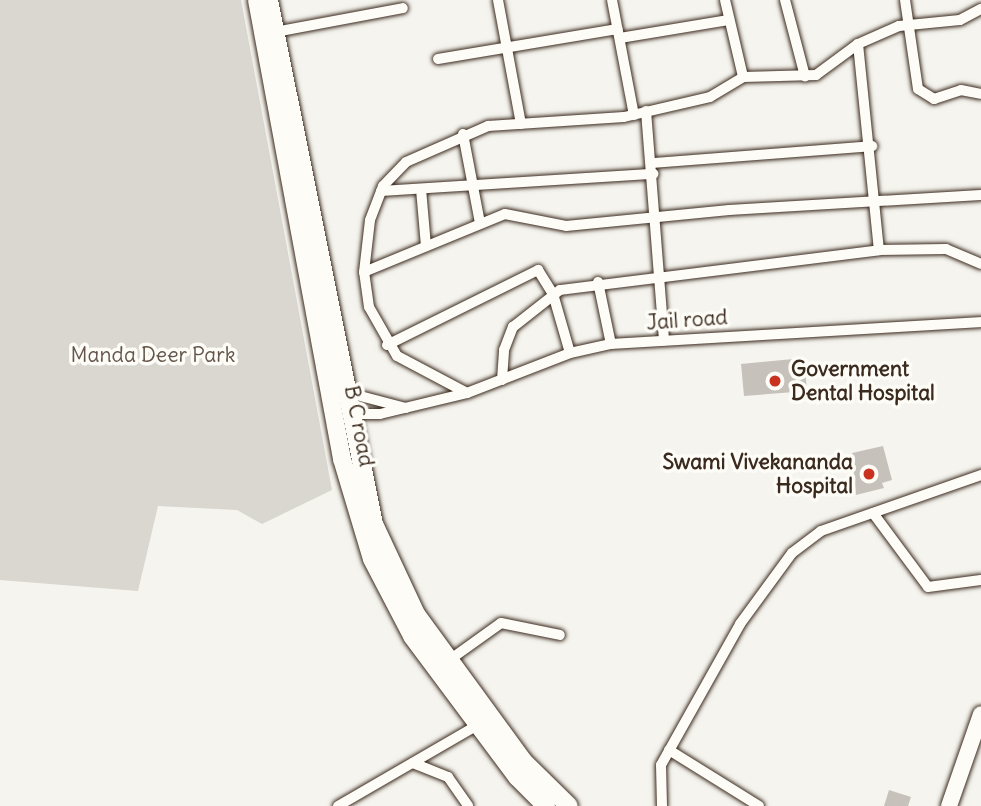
<!DOCTYPE html>
<style>
body{margin:0}
#map{position:relative;width:981px;height:806px;overflow:hidden;background:#f5f4ee;font-family:Delius,sans-serif}
div>[style]{position:absolute}
.green>*{inset:0;background:#dad6d0}
.building>*{inset:0;background:#c7c1bb}
.roads{filter:drop-shadow(0 0 2px #3b2a1e) drop-shadow(0 0 2px #3b2a1e)}
.street>*{height:10px;margin:-5px;padding:0 5px;transform-origin:5px;border-radius:5px;background:#fdfcf7}
.secondary>*{height:16px;margin:-8px;padding:0 8px;transform-origin:8px;border-radius:8px;background:#fdfcf7}
.primary>*{height:18px;margin:-9px;padding:0 9px;transform-origin:9px;border-radius:9px;background:#fdfcf7}
.dots>*{width:19px;height:19px;translate:-50% -50%;box-sizing:border-box;border:4px solid #fdfcf7;border-radius:50%}
span{translate:-50% -50%;white-space:nowrap;text-align:center;line-height:1.15;-webkit-text-stroke:7px #fdfcf7;paint-order:stroke}
.street-label{font-size:21px;color:#3b2a1e}
.park-label{font-size:21px;color:#63554a}
.poi-label{font-size:21px;color:#3b2a1e;font-weight:700}
.left{translate:0 -50%;text-align:left}
.right{translate:-100% -50%;text-align:right}
</style>
<div id="map">
<div class="green">
<i style="clip-path:polygon(0 0,241px 0,332px 490px,262px 524px,237px 510px,158px 506px,138px 591px,0 580px)"></i>
</div>
<div class="building">
<i style="clip-path:polygon(804px 358px,807px 391px,744px 396px,741px 364px)"></i>
<i style="clip-path:polygon(883px 446px,892px 480px,882px 483px,884px 488px,856px 495px,852px 453px)"></i>
<i style="clip-path:polygon(889px 790px,911px 797px,908px 806px,884px 806px)"></i>
</div>
<div class="roads">
<div class="street">
<i style="left:498px;top:0;width:126px;rotate:79.5deg"></i>
<i style="left:612px;top:0;width:117px;rotate:79.2deg"></i>
<i style="left:725px;top:0;width:79px;rotate:76.8deg"></i>
<i style="left:785px;top:0;width:79px;rotate:75.3deg"></i>
<i style="left:905px;top:0;width:90px;rotate:81.7deg"></i>
<i style="left:918px;top:89px;width:19px;rotate:32deg"></i>
<i style="left:934px;top:99px;width:28px;rotate:-18deg"></i>
<i style="left:961px;top:90px;width:20px;rotate:11deg"></i>
<i style="left:275px;top:32px;width:130px;rotate:-10.6deg"></i>
<i style="left:620px;top:38px;width:110px;rotate:-9.4deg"></i>
<i style="left:858px;top:44px;width:207px;rotate:84.2deg"></i>
<i style="left:879px;top:250px;width:67px;rotate:-0.9deg"></i>
<i style="left:946px;top:249px;width:38px;rotate:23deg"></i>
<i style="left:438px;top:59px;width:182px;rotate:-9.5deg"></i>
<i style="left:646px;top:111px;width:230px;rotate:85.5deg"></i>
<i style="left:463px;top:134px;width:91px;rotate:79.2deg"></i>
<i style="left:653px;top:163px;width:220px;rotate:-4.4deg"></i>
<i style="left:421px;top:189px;width:57px;rotate:85deg"></i>
<i style="left:381px;top:191px;width:273px;rotate:-3.6deg"></i>
<i style="left:364px;top:272px;width:152px;rotate:-22.4deg"></i>
<i style="left:505px;top:214px;width:62px;rotate:11.1deg"></i>
<i style="left:566px;top:226px;width:164px;rotate:-5.6deg"></i>
<i style="left:729px;top:210px;width:252px;rotate:-3.4deg"></i>
<i style="left:598px;top:282px;width:63px;rotate:78.2deg"></i>
<i style="left:387px;top:345px;width:169px;rotate:-26.4deg"></i>
<i style="left:538px;top:270px;width:28px;rotate:58deg"></i>
<i style="left:553px;top:294px;width:61px;rotate:73.9deg"></i>
<i style="left:502px;top:380px;width:30px;rotate:-86deg"></i>
<i style="left:504px;top:350px;width:25px;rotate:-69deg"></i>
<i style="left:513px;top:327px;width:60px;rotate:-38.2deg"></i>
<i style="left:560px;top:290px;width:321px;rotate:-7.1deg"></i>
<i style="left:345px;top:392px;width:63px;rotate:14.7deg"></i>
<i style="left:467px;top:393px;width:79px;rotate:-152.1deg"></i>
<i style="left:397px;top:356px;width:56px;rotate:-119.7deg"></i>
<i style="left:369px;top:307px;width:35px;rotate:-98deg"></i>
<i style="left:364px;top:272px;width:52px;rotate:-83.4deg"></i>
<i style="left:370px;top:220px;width:36px;rotate:-69deg"></i>
<i style="left:383px;top:186px;width:33px;rotate:-46deg"></i>
<i style="left:406px;top:162px;width:90px;rotate:-23.7deg"></i>
<i style="left:488px;top:126px;width:136px;rotate:-3.8deg"></i>
<i style="left:624px;top:117px;width:88px;rotate:-13.1deg"></i>
<i style="left:710px;top:97px;width:39px;rotate:-31deg"></i>
<i style="left:743px;top:77px;width:73px;rotate:-1.6deg"></i>
<i style="left:816px;top:75px;width:52px;rotate:-36.4deg"></i>
<i style="left:858px;top:44px;width:45px;rotate:-23.7deg"></i>
<i style="left:899px;top:26px;width:61px;rotate:-5.6deg"></i>
<i style="left:960px;top:20px;width:24px;rotate:-28deg"></i>
<i style="left:348px;top:414px;width:32px"></i>
<i style="left:380px;top:414px;width:89px;rotate:-13.6deg"></i>
<i style="left:467px;top:393px;width:110px;rotate:-21.2deg"></i>
<i style="left:570px;top:353px;width:42px;rotate:-12.4deg"></i>
<i style="left:611px;top:344px;width:371px;rotate:-3.4deg"></i>
<i style="left:873px;top:513px;width:92px;rotate:53.4deg"></i>
<i style="left:928px;top:587px;width:53px;rotate:-7.5deg"></i>
<i style="left:448px;top:661px;width:65px;rotate:-35.6deg"></i>
<i style="left:501px;top:623px;width:60px;rotate:11.5deg"></i>
<i style="left:669px;top:750px;width:106px;rotate:31.9deg"></i>
<i style="left:413px;top:763px;width:38px;rotate:22deg"></i>
<i style="left:448px;top:777px;width:35px;rotate:55deg"></i>
<i style="left:338px;top:806px;width:162px;rotate:-30.1deg"></i>
<i style="left:662px;top:806px;width:41px;rotate:-91.4deg"></i>
<i style="left:661px;top:765px;width:162px;rotate:-60.7deg"></i>
<i style="left:740px;top:624px;width:88px;rotate:-53.8deg"></i>
<i style="left:792px;top:553px;width:36px;rotate:-37deg"></i>
<i style="left:821px;top:531px;width:170px;rotate:-19.3deg"></i>
</div>
<div class="secondary">
<i style="left:949px;top:806px;width:97px;rotate:-70.8deg"></i>
</div>
<div class="primary">
<i style="left:257px;top:0;width:467px;rotate:79.5deg"></i>
<i style="left:342px;top:459px;width:104px;rotate:73.3deg"></i>
<i style="left:372px;top:559px;width:87px;rotate:62.5deg"></i>
<i style="left:412px;top:636px;width:176px;rotate:53.3deg"></i>
<i style="left:517px;top:777px;width:41px;rotate:45deg"></i>
<i style="left:269px;top:0;width:534px;rotate:78.67deg"></i>
<i style="left:374px;top:524px;width:99px;rotate:65deg"></i>
<i style="left:416px;top:614px;width:182px;rotate:53.9deg"></i>
<i style="left:523px;top:761px;width:64px;rotate:44.4deg"></i>
</div>
</div>
<div class="dots">
<i style="left:775px;top:381px;background:#c8321e"></i>
<i style="left:869px;top:474px;background:#c8321e"></i>
</div>
<div class="street-label">
<span style="left:687px;top:320px;rotate:-4deg">Jail road</span>
<span style="left:359px;top:426px;rotate:79deg">B C road</span>
</div>
<div class="park-label">
<span style="left:153px;top:355px">Manda Deer Park</span>
</div>
<div class="poi-label">
<span class="left" style="left:791px;top:381px">Government<br>Dental Hospital</span>
<span class="right" style="left:853px;top:474px">Swami Vivekananda<br>Hospital</span>
</div>
</div>
